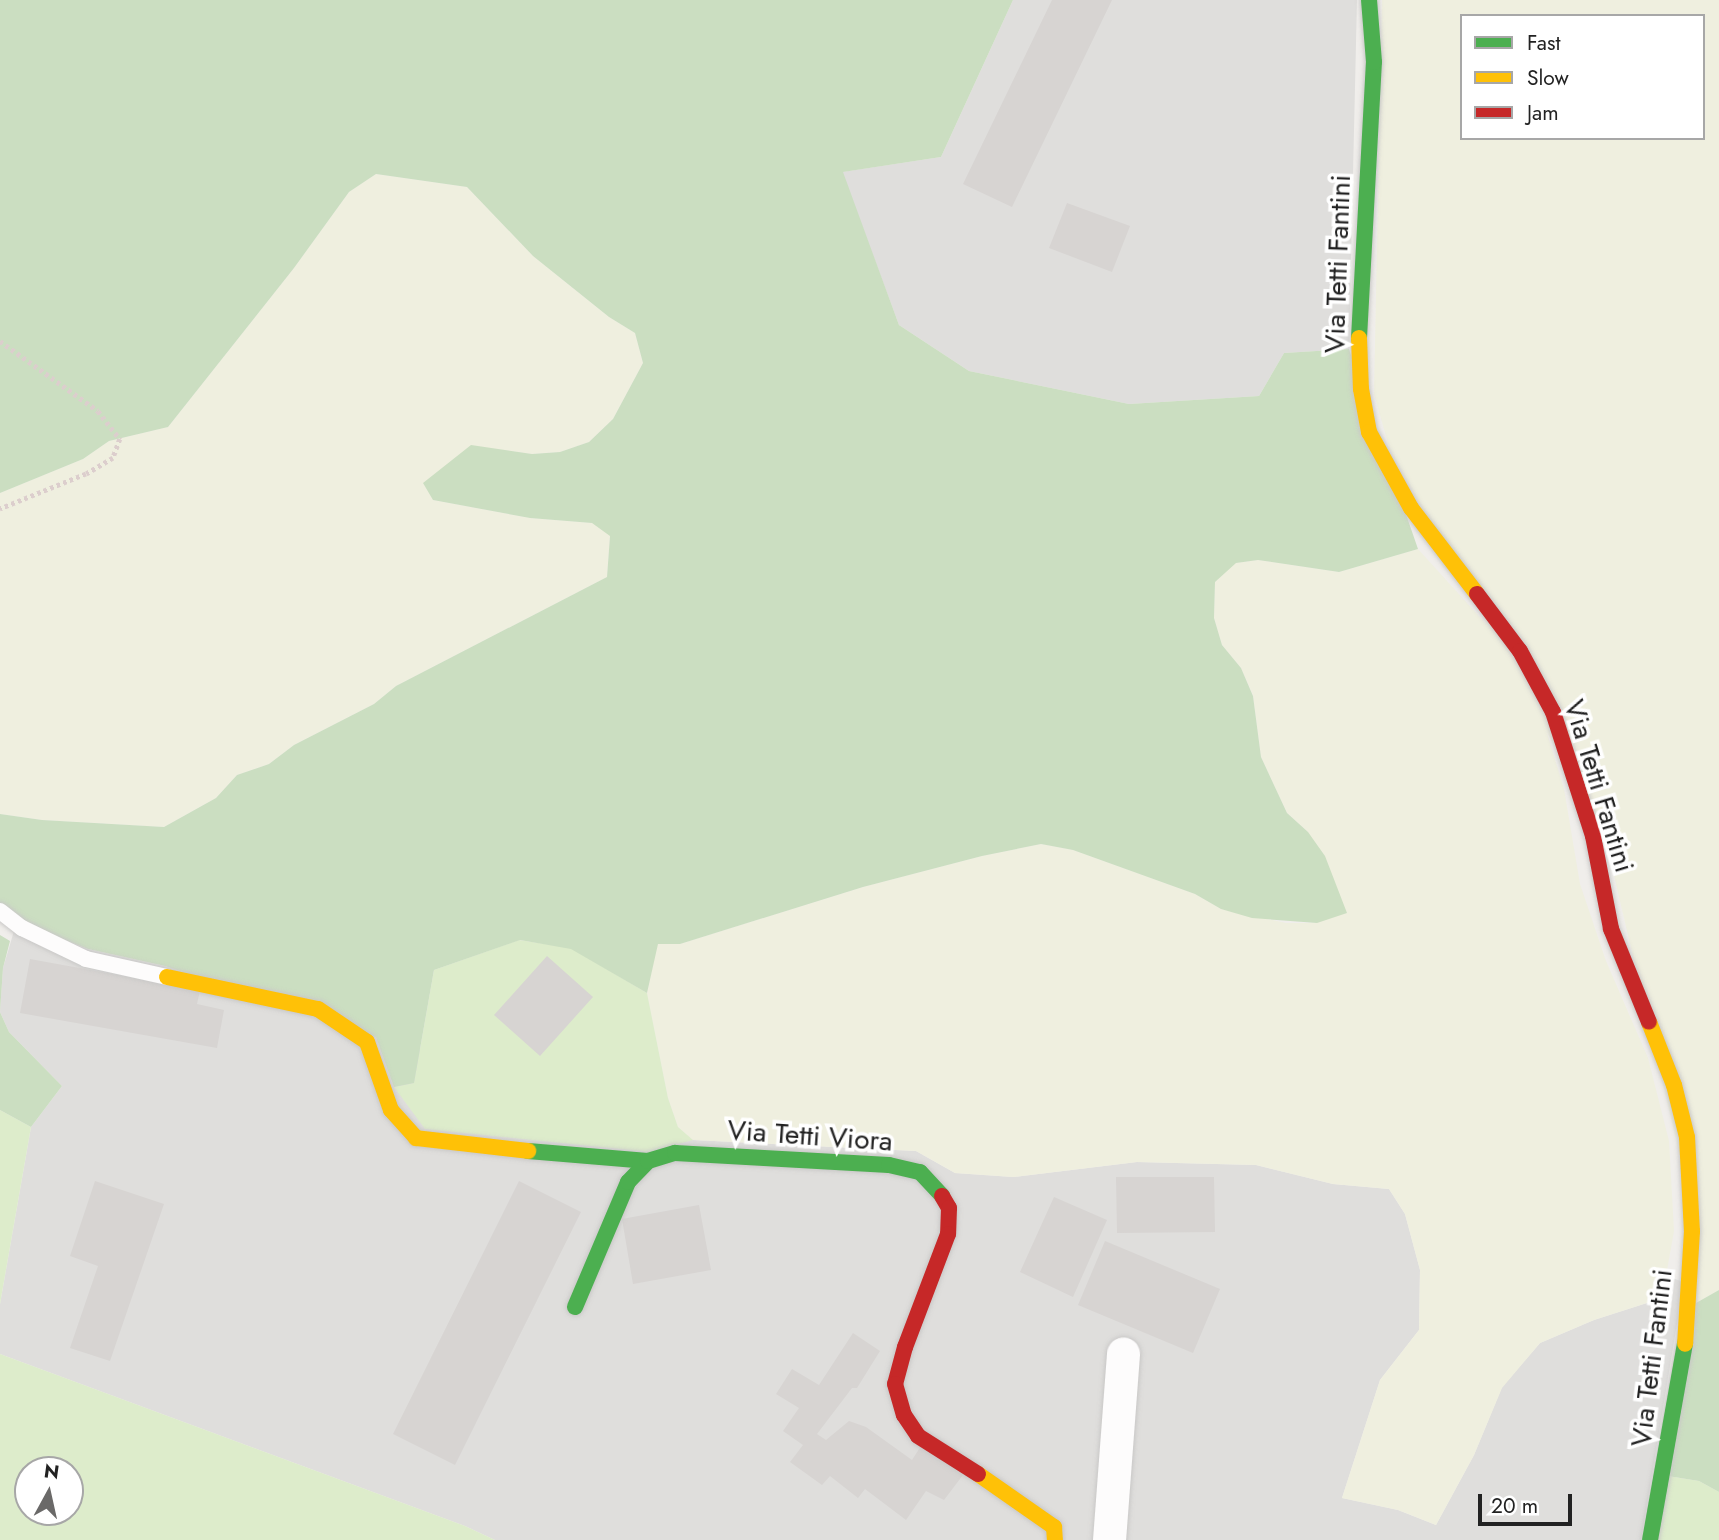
<!DOCTYPE html>
<style>
body{margin:0}
#map{position:relative;width:1719px;height:1540px;overflow:hidden;background:#f0eeeb;font-family:Jost,sans-serif}
div>[style]{position:absolute}
.residential>*{inset:0;background:#dfdedc}
.farmland>*{inset:0;background:#efefdf}
.grass>*{inset:0;background:#ddeccb}
.forest>*{inset:0;background:#cbdec1}
.building>*{inset:0;background:#d7d4d2}
.path>*{height:4.5px;margin-top:-2.25px;transform-origin:0;background:repeating-linear-gradient(90deg,#dccecd 0 3.5px,transparent 0 7px)}
.roads{filter:drop-shadow(0 0 2px #c9c8c7) drop-shadow(0 0 2px #c9c8c7)}
.lane>*{height:16px;margin:-8px;padding:0 8px;transform-origin:8px;border-radius:8px;background:#fdfcfc}
.street>*{height:33px;margin:-16.5px;padding:0 16.5px;transform-origin:16.5px;border-radius:16.5px;background:#fdfcfc}
.fast>*{height:16px;margin:-8px;padding:0 8px;transform-origin:8px;border-radius:8px;background:#4caf50}
.slow>*{height:16px;margin:-8px;padding:0 8px;transform-origin:8px;border-radius:8px;background:#ffc107}
.jam>*{height:16px;margin:-8px;padding:0 8px;transform-origin:8px;border-radius:8px;background:#c62828}
span{translate:-50% -50%;white-space:nowrap;text-align:center;line-height:1.15;-webkit-text-stroke:7px #fff;paint-order:stroke}
.street-label{font-size:28px;color:#222}
.legend{position:absolute;left:1460px;top:14px;width:245px;height:126px;box-sizing:border-box;background:#fff;border:2px solid #a7a7a7;margin:0;padding:9px 12px;list-style:none;font-size:21px;color:#222}
.legend li{display:flex;align-items:center;gap:14px;height:35px}
.legend b{width:35px;border:2px solid #a7a7a7}
.north{position:absolute;left:14px;top:1456px;width:70px;height:70px;box-sizing:border-box;background:#fff;border:2px solid #a7a7a7;border-radius:50%;rotate:8deg;font-size:19px;font-weight:700;line-height:28px;text-align:center;color:#222}
.north::after{content:'';display:block;margin:auto;width:24px;height:32px;background:#6a6968;clip-path:polygon(50% 0,100% 100%,50% 72%,0 100%)}
.scale{position:absolute;left:1478px;top:1494px;width:94px;height:32px;box-sizing:border-box;border:4px solid #222;border-top:0;padding-left:9px;font-size:21px;line-height:24px;white-space:nowrap;color:#222;-webkit-text-stroke:5px #fff;paint-order:stroke}
</style>
<div id="map">
<div class="residential">
<i style="clip-path:polygon(1013px 0,1357px 0,1349px 349px,1284px 353px,1259px 396px,1129px 404px,969px 371px,899px 325px,842px 172px,941px 157px)"></i>
<i style="clip-path:polygon(17px 921px,88px 949px,165px 966px,693px 1140px,916px 1151px,955px 1173px,1013px 1177px,1137px 1162px,1256px 1165px,1333px 1184px,1389px 1189px,1405px 1214px,1420px 1270px,1419px 1330px,1380px 1380px,1342px 1498px,1398px 1510px,1436px 1525px,1474px 1455px,1502px 1387px,1540px 1343px,1594px 1320px,1650px 1302px,1666px 1276px,1684px 1282px,1641px 1540px,495px 1540px,465px 1526px,0 1354px,0 1304px,31px 1127px,62px 1086px,9px 1032px,0 1012px,3px 968px)"></i>
</div>
<div class="farmland">
<i style="clip-path:polygon(evenodd,1382px 0,1719px 0,1719px 1290px,1696px 1303px,1697px 1229px,1605px 837px,1390px 450px,1374px 394px,1382px 0,1462px 16px,1703px 16px,1703px 138px,1462px 138px,1462px 16px)"></i>
<i style="clip-path:polygon(376px 174px,467px 187px,533px 256px,609px 317px,635px 333px,643px 363px,613px 419px,589px 442px,560px 452px,532px 454px,471px 446px,433px 500px,530px 518px,592px 523px,610px 535px,607px 577px,396px 686px,374px 704px,294px 745px,269px 764px,237px 775px,216px 798px,164px 827px,42px 820px,0 814px,0 493px,83px 459px,109px 441px,168px 427px,294px 268px,349px 192px)"></i>
<i style="clip-path:polygon(1418px 549px,1497px 636px,1540px 710px,1564px 789px,1580px 884px,1606px 961px,1648px 1058px,1669px 1141px,1674px 1231px,1666px 1276px,1650px 1302px,1594px 1320px,1540px 1343px,1502px 1388px,1474px 1455px,1436px 1525px,1398px 1510px,1342px 1498px,1380px 1380px,1419px 1330px,1420px 1270px,1405px 1214px,1389px 1189px,1333px 1184px,1256px 1165px,1137px 1162px,1013px 1177px,955px 1173px,916px 1151px,693px 1140px,678px 1127px,668px 1098px,647px 993px,657px 944px,680px 944px,863px 887px,982px 856px,1041px 844px,1073px 850px,1195px 894px,1221px 909px,1286px 923px,1317px 923px,1308px 832px,1287px 813px,1261px 757px,1253px 695px,1241px 668px,1222px 645px,1214px 618px,1215px 582px,1235px 563px,1258px 560px,1339px 572px)"></i>
</div>
<div class="grass">
<i style="clip-path:polygon(519px 940px,571px 948px,647px 993px,668px 1098px,678px 1127px,693px 1140px,649px 1152px,425px 1129px,394px 1087px,414px 1083px,434px 970px)"></i>
<i style="clip-path:polygon(0 1110px,31px 1127px,0 1304px)"></i>
<i style="clip-path:polygon(evenodd,0 1354px,465px 1526px,495px 1540px,0 1540px,0 1354px,70px 1470px,70px 1512px,28px 1512px,28px 1470px,70px 1470px)"></i>
<i style="clip-path:polygon(1668px 1476px,1699px 1481px,1719px 1492px,1719px 1540px,1652px 1540px)"></i>
</div>
<div class="forest">
<i style="clip-path:polygon(0 0,1013px 0,941px 157px,843px 172px,899px 325px,969px 371px,1129px 404px,1259px 396px,1284px 353px,1349px 349px,1418px 549px,1339px 572px,1258px 560px,1236px 563px,1215px 582px,1214px 618px,1222px 645px,1241px 668px,1253px 696px,1261px 757px,1287px 813px,1308px 832px,1325px 856px,1347px 913px,1317px 923px,1252px 918px,1221px 909px,1195px 894px,1073px 850px,1041px 844px,982px 856px,863px 887px,680px 944px,658px 944px,647px 993px,571px 949px,520px 940px,434px 970px,414px 1083px,394px 1087px,376px 1037px,165px 966px,88px 949px,17px 921px,0 906px,0 814px,42px 820px,164px 827px,216px 798px,237px 775px,269px 764px,294px 745px,374px 704px,396px 686px,607px 577px,610px 536px,592px 523px,530px 518px,433px 500px,423px 483px,471px 445px,532px 454px,560px 452px,589px 442px,613px 419px,643px 363px,635px 333px,609px 317px,533px 256px,467px 187px,376px 174px,349px 192px,294px 268px,168px 427px,109px 441px,83px 459px,0 493px)"></i>
<i style="clip-path:polygon(0 935px,10px 941px,3px 968px,0 1012px,9px 1032px,62px 1086px,31px 1127px,0 1110px)"></i>
<i style="clip-path:polygon(1719px 1290px,1719px 1492px,1699px 1481px,1668px 1476px,1696px 1303px)"></i>
</div>
<div class="building">
<i style="clip-path:polygon(1052px 0,1112px 0,1012px 207px,963px 184px)"></i>
<i style="clip-path:polygon(1067px 203px,1130px 226px,1112px 272px,1049px 248px)"></i>
<i style="clip-path:polygon(547px 956px,593px 997px,540px 1056px,494px 1015px)"></i>
<i style="clip-path:polygon(30px 959px,200px 990px,197px 1004px,224px 1010px,217px 1048px,20px 1013px)"></i>
<i style="clip-path:polygon(1116px 1177px,1214px 1177px,1215px 1232px,1117px 1233px)"></i>
<i style="clip-path:polygon(95px 1181px,164px 1204px,110px 1361px,70px 1348px,98px 1266px,70px 1256px)"></i>
<i style="clip-path:polygon(519px 1181px,581px 1212px,455px 1465px,393px 1434px)"></i>
<i style="clip-path:polygon(1054px 1197px,1107px 1220px,1073px 1297px,1020px 1272px)"></i>
<i style="clip-path:polygon(699px 1205px,711px 1270px,633px 1284px,622px 1219px)"></i>
<i style="clip-path:polygon(1105px 1241px,1220px 1289px,1193px 1353px,1078px 1305px)"></i>
<i style="clip-path:polygon(853px 1333px,880px 1351px,857px 1388px,852px 1388px,817px 1434px,826px 1440px,849px 1421px,866px 1427px,912px 1460px,921px 1446px,963px 1475px,944px 1500px,926px 1491px,906px 1520px,865px 1489px,858px 1498px,830px 1476px,822px 1485px,790px 1462px,803px 1445px,783px 1431px,799px 1408px,776px 1394px,792px 1369px,819px 1385px)"></i>
</div>
<div class="path">
<i style="left:0;top:341px;width:120px;rotate:35.5deg"></i>
<i style="left:98px;top:411px;width:36px;rotate:52deg"></i>
<i style="left:120px;top:439px;width:20px;rotate:110deg"></i>
<i style="left:113px;top:458px;width:31px;rotate:149deg"></i>
<i style="left:86px;top:474px;width:93px;rotate:157.9deg"></i>
</div>
<div class="roads">
<div class="lane">
<i style="left:0;top:911px;width:28px;rotate:38deg"></i>
<i style="left:22px;top:928px;width:71px;rotate:25.8deg"></i>
<i style="left:86px;top:959px;width:83px;rotate:12.5deg"></i>
</div>
<div class="street">
<i style="left:1109px;top:1540px;width:187px;rotate:-85.7deg"></i>
</div>
<div class="fast">
<i style="left:1359px;top:338px;width:276px;rotate:-86.9deg"></i>
<i style="left:1374px;top:62px;width:62px;rotate:-94.6deg"></i>
<i style="left:528px;top:1151px;width:120px;rotate:4.8deg"></i>
<i style="left:575px;top:1307px;width:136px;rotate:-67deg"></i>
<i style="left:628px;top:1182px;width:29px;rotate:-46deg"></i>
<i style="left:648px;top:1161px;width:28px;rotate:-17deg"></i>
<i style="left:675px;top:1153px;width:214px;rotate:3.2deg"></i>
<i style="left:889px;top:1165px;width:32px;rotate:13deg"></i>
<i style="left:920px;top:1172px;width:33px;rotate:47deg"></i>
<i style="left:1650px;top:1540px;width:199px;rotate:-79.9deg"></i>
</div>
<div class="slow">
<i style="left:1359px;top:338px;width:51px;rotate:87.8deg"></i>
<i style="left:1361px;top:389px;width:44px;rotate:79.5deg"></i>
<i style="left:1369px;top:432px;width:87px;rotate:61.1deg"></i>
<i style="left:1411px;top:508px;width:108px;rotate:52.5deg"></i>
<i style="left:167px;top:977px;width:154px;rotate:12deg"></i>
<i style="left:318px;top:1009px;width:59px;rotate:34deg"></i>
<i style="left:367px;top:1042px;width:72px;rotate:70.6deg"></i>
<i style="left:391px;top:1110px;width:38px;rotate:48deg"></i>
<i style="left:416px;top:1138px;width:113px;rotate:6.6deg"></i>
<i style="left:1649px;top:1022px;width:68px;rotate:68.4deg"></i>
<i style="left:1674px;top:1085px;width:54px;rotate:76deg"></i>
<i style="left:1687px;top:1137px;width:94px;rotate:87deg"></i>
<i style="left:1692px;top:1231px;width:113px;rotate:93.5deg"></i>
<i style="left:978px;top:1474px;width:93px;rotate:34.9deg"></i>
<i style="left:1054px;top:1527px;width:13px;rotate:86deg"></i>
</div>
<div class="jam">
<i style="left:1477px;top:594px;width:71px;rotate:53deg"></i>
<i style="left:1520px;top:651px;width:69px;rotate:61.6deg"></i>
<i style="left:1553px;top:712px;width:130px;rotate:72.1deg"></i>
<i style="left:1593px;top:836px;width:95px;rotate:79deg"></i>
<i style="left:1611px;top:929px;width:100px;rotate:67.8deg"></i>
<i style="left:942px;top:1196px;width:14px;rotate:60deg"></i>
<i style="left:949px;top:1208px;width:26px;rotate:92deg"></i>
<i style="left:948px;top:1234px;width:121px;rotate:110.8deg"></i>
<i style="left:905px;top:1347px;width:38px;rotate:105deg"></i>
<i style="left:895px;top:1384px;width:32px;rotate:74deg"></i>
<i style="left:904px;top:1415px;width:25px;rotate:56deg"></i>
<i style="left:918px;top:1436px;width:71px;rotate:32.3deg"></i>
</div>
</div>
<div class="street-label">
<span style="left:1338px;top:264px;rotate:-88deg">Via Tetti Fantini</span>
<span style="left:1599px;top:786px;rotate:73deg">Via Tetti Fantini</span>
<span style="left:810px;top:1136px;rotate:4deg">Via Tetti Viora</span>
<span style="left:1652px;top:1358px;rotate:-83deg">Via Tetti Fantini</span>
</div>
<ul class="legend">
<li><b style="height:9px;background:#4caf50"></b>Fast</li>
<li><b style="height:9px;background:#ffc107"></b>Slow</li>
<li><b style="height:9px;background:#c62828"></b>Jam</li>
</ul>
<div class="north">N</div>
<div class="scale">20 m</div>
</div>
